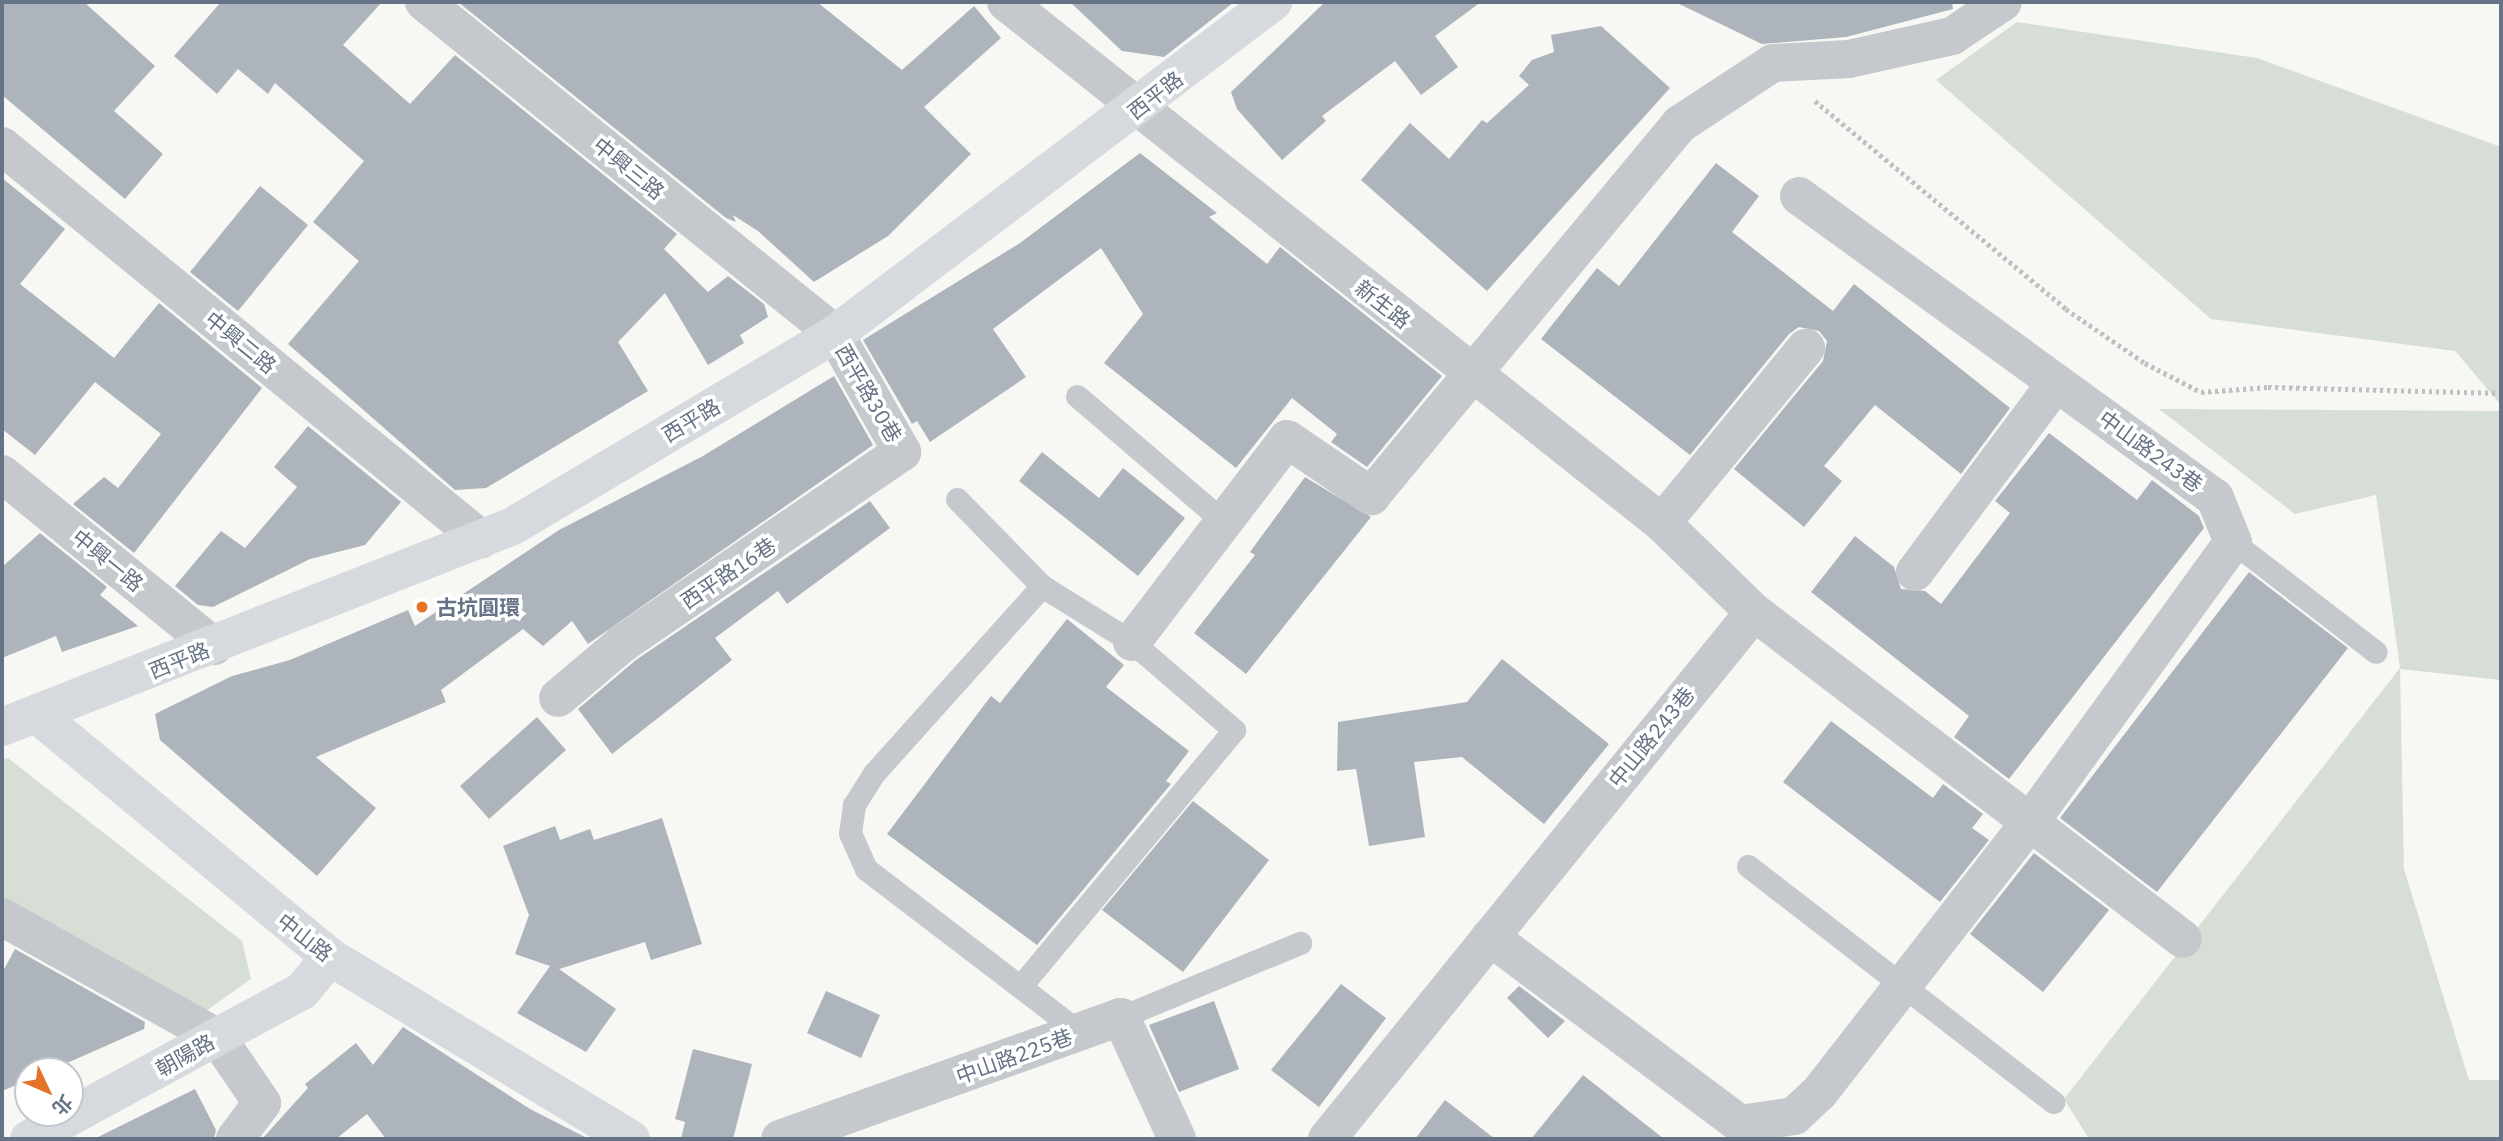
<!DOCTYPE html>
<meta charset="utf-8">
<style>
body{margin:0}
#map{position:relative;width:2503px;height:1141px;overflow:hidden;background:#f7f7f4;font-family:"IBM Plex Sans","Noto Sans TC",sans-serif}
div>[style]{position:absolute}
.green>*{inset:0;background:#d7ded5}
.building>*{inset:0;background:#aeb4bb}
.path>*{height:4.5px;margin-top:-2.25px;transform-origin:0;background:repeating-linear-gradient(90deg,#bfc0c3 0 3.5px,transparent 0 7px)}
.lane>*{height:23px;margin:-11.5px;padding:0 11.5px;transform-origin:11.5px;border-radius:11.5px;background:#c5c8cc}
.street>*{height:38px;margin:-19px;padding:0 19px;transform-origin:19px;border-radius:19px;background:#c5c8cc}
.secondary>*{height:38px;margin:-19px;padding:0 19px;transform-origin:19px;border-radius:19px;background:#d6dadf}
.dots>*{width:19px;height:19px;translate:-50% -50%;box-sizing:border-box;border:4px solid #fff;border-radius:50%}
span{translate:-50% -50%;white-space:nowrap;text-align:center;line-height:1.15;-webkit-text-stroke:7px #fff;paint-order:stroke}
.street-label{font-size:21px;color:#667285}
.poi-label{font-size:21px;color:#667285;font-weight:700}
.left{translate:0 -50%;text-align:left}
.frame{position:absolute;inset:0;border:4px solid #667285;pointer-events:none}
.north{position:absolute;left:14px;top:1057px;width:70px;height:70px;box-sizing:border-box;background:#fff;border:2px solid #c2c7ce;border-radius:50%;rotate:134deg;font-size:19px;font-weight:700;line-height:28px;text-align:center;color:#667285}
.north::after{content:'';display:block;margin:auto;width:24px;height:32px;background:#e47228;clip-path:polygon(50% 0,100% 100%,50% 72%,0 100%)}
</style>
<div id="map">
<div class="green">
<i style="clip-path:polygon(2017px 22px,2257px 58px,2501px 147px,2501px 405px,2455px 351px,2211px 319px,1936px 80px)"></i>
<i style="clip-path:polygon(2159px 409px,2501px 411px,2501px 680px,2400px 669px,2404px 869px,2469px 1080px,2501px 1080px,2501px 1139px,2089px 1139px,2064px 1099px,2400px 668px,2376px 495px,2295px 514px)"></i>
<i style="clip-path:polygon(8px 758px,242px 941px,251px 979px,203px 1013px,2px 905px,2px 760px)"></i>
</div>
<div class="building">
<i style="clip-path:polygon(2px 2px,84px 2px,155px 66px,114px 111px,163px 154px,125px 199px,2px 95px)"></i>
<i style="clip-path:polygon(221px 2px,382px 2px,343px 45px,410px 104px,455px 55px,677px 234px,664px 249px,708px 292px,728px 276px,764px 304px,768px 317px,740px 335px,744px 343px,708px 365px,665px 293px,618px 342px,648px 391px,486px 488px,455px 490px,288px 344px,359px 261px,313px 222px,364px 161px,275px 83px,268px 94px,238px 69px,217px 94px,174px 56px)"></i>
<i style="clip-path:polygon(458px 2px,817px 2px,902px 70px,974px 6px,1001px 38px,924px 107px,971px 154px,888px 236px,814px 282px,758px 231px,733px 215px,736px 222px,726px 218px)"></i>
<i style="clip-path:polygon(1070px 2px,1234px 2px,1164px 57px,1122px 51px)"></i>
<i style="clip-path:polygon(1325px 2px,1481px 2px,1435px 36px,1458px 67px,1421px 95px,1395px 61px,1322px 116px,1326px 121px,1282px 160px,1237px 109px,1231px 92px)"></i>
<i style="clip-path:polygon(1675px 2px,1952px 2px,1953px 9px,1846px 37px,1762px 44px)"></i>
<i style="clip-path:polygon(1601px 26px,1670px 88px,1487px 291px,1361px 180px,1410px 123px,1449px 159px,1482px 120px,1487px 123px,1529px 85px,1519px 76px,1532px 60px,1554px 52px,1551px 35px)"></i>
<i style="clip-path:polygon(1140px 153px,1217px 213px,1209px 217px,1267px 264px,1280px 247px,1442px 376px,1367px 467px,1331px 442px,1337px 434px,1292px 398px,1236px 468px,1104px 363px,1143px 314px,1101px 248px,993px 329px,1026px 377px,930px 442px,917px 421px,912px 424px,863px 340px,1020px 243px)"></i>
<i style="clip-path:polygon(1716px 163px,1759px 196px,1732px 232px,1833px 311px,1854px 284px,2010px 408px,1961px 474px,1875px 405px,1824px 466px,1842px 481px,1804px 527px,1734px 469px,1823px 361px,1827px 341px,1819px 331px,1799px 327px,1789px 334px,1690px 455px,1541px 339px,1597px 268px,1619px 286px)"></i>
<i style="clip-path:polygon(2px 178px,65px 229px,20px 284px,114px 358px,159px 303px,262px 388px,134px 553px,73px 504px,104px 477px,118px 488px,161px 434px,95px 382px,35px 455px,2px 429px)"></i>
<i style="clip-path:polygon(260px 186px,308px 225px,238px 311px,190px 272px)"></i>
<i style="clip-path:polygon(834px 376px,873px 445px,588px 644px,572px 621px,543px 646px,523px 629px,441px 690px,446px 702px,316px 757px,376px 808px,317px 876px,160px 740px,155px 714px,232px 676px,290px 660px,408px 610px,415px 626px,559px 530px,703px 456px)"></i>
<i style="clip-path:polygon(308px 426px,401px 502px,365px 545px,310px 559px,213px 607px,198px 605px,175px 586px,221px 531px,245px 548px,297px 487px,274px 467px)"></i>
<i style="clip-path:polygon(2049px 433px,2137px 500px,2152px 480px,2199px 516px,2204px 528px,2009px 779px,1954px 737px,1969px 716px,1811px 592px,1855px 536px,1894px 567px,1901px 589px,1925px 591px,1941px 604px,2010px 513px,1995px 501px)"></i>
<i style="clip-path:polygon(1042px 452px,1099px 498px,1123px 468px,1185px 518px,1138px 576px,1019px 481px)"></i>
<i style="clip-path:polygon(1305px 477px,1371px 517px,1246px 674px,1194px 633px,1255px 555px,1250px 552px)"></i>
<i style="clip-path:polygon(870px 501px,890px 528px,787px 604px,778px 591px,715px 638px,732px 660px,612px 754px,578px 709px,636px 660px)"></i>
<i style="clip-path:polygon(40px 533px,107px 587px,100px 595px,138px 626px,62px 652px,56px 636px,2px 658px,2px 567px)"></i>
<i style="clip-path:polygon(2249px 572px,2348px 648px,2157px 892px,2060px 818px)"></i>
<i style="clip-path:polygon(1067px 619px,1124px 665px,1106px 687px,1189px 751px,1166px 781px,1171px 784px,1037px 945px,887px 834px,991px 696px,1000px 703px)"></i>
<i style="clip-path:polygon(1502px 659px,1609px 744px,1544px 824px,1462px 757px,1414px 762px,1425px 837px,1369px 846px,1356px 769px,1337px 771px,1338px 722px,1467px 702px)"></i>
<i style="clip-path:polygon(537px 717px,566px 750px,489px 819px,460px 786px)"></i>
<i style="clip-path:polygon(1831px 721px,1933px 798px,1943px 784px,1983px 814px,1972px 828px,1989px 840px,1940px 902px,1783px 782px)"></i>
<i style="clip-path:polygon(1193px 801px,1269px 860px,1183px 972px,1102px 910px)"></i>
<i style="clip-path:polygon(662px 818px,702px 944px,651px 960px,645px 942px,559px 969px,616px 1009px,586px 1052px,517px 1013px,550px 966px,515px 954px,529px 915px,503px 846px,555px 826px,560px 840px,590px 829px,594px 840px)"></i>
<i style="clip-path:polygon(2034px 853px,2109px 910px,2043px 992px,1970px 934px)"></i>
<i style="clip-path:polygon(15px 949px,145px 1022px,144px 1029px,49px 1071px,28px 1071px,28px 1080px,2px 1091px,2px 973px)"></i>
<i style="clip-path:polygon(1341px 984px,1386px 1018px,1319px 1107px,1271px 1070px)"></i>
<i style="clip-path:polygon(1519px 986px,1565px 1021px,1548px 1038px,1507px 998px)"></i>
<i style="clip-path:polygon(826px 991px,880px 1015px,861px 1058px,807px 1033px)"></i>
<i style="clip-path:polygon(1214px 1001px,1239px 1069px,1179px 1092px,1149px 1025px)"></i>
<i style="clip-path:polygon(403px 1027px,530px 1109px,589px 1139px,386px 1139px,367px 1114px,336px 1139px,262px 1139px,308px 1088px,305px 1084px,356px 1043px,373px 1065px)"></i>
<i style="clip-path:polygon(693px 1049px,752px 1064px,733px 1139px,681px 1139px,685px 1122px,675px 1119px)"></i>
<i style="clip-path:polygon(1583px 1075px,1664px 1139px,1531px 1139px)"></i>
<i style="clip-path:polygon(195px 1089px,216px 1130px,214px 1139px,94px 1139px)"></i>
<i style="clip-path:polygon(1445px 1100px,1495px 1139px,1415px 1139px)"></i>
</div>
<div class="path">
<i style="left:1815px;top:101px;width:326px;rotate:39.6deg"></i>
<i style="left:2066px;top:309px;width:96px;rotate:34.4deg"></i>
<i style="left:2145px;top:363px;width:63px;rotate:27.4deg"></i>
<i style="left:2201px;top:392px;width:67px;rotate:-4.3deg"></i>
<i style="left:2268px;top:387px;width:233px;rotate:1.5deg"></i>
</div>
<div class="lane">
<i style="left:1077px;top:396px;width:195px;rotate:40.6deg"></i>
<i style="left:957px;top:499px;width:122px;rotate:45.7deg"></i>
<i style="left:1042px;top:586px;width:106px;rotate:31.9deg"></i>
<i style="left:1132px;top:642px;width:135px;rotate:40.8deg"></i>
<i style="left:1234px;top:730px;width:334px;rotate:129.8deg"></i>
<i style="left:2233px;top:542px;width:180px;rotate:37.6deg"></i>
<i style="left:1042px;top:586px;width:251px;rotate:131.9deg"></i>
<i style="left:874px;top:773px;width:38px;rotate:122deg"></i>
<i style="left:854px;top:805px;width:28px;rotate:98deg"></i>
<i style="left:850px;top:833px;width:39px;rotate:66deg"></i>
<i style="left:866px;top:869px;width:268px;rotate:37.4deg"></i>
<i style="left:1748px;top:866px;width:386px;rotate:37.7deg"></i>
<i style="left:1121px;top:1017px;width:194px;rotate:-22.5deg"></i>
</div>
<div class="street">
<i style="left:424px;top:2px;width:528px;rotate:38.93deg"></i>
<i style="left:835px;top:334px;width:136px;rotate:60.4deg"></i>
<i style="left:902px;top:452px;width:338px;rotate:145.6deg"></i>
<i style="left:623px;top:643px;width:85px;rotate:139.8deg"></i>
<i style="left:1006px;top:2px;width:838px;rotate:38.46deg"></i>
<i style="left:1662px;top:523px;width:128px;rotate:44.1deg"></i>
<i style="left:1754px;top:612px;width:539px;rotate:37.32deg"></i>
<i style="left:2px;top:146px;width:620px;rotate:39.37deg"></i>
<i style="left:2px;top:474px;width:273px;rotate:39.1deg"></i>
<i style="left:1662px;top:523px;width:227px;rotate:-50.6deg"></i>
<i style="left:1915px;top:572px;width:236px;rotate:-53.3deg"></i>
<i style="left:1132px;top:642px;width:255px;rotate:-52.6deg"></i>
<i style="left:1287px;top:439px;width:102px;rotate:34.2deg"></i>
<i style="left:1371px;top:496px;width:484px;rotate:-50.3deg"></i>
<i style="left:1680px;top:124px;width:111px;rotate:-33.3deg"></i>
<i style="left:1773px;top:63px;width:76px;rotate:-3deg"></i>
<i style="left:1849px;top:59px;width:106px;rotate:-12.6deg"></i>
<i style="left:1952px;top:36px;width:61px;rotate:-33.7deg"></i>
<i style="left:2px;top:917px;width:246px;rotate:29.2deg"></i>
<i style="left:217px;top:1037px;width:80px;rotate:55.7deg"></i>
<i style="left:262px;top:1103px;width:45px;rotate:126.9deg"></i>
<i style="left:1490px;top:937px;width:312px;rotate:36.8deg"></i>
<i style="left:1740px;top:1124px;width:55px;rotate:-8.4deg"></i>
<i style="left:1794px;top:1116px;width:34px;rotate:-43deg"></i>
<i style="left:1819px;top:1093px;width:340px;rotate:-52.1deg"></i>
<i style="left:2028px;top:825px;width:349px;rotate:-54.1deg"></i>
<i style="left:2233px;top:542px;width:48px;rotate:-112.2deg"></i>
<i style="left:2215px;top:498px;width:514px;rotate:-144.02deg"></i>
<i style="left:780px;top:1139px;width:362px;rotate:-19.7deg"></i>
<i style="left:1121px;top:1017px;width:134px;rotate:65.3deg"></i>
<i style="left:1327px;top:1139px;width:678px;rotate:-50.98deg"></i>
</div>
<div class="secondary">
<i style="left:40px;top:717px;width:376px;rotate:39.6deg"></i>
<i style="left:330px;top:957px;width:352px;rotate:31.2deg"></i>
<i style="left:2px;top:727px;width:549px;rotate:-21.47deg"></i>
<i style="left:513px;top:526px;width:375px;rotate:-30.8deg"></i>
<i style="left:835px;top:334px;width:550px;rotate:-37.16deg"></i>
<i style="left:29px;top:1139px;width:311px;rotate:-28.5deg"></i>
<i style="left:302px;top:991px;width:44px;rotate:-50.5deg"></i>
</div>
<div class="dots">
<i style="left:422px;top:607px;background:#e47228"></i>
</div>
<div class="street-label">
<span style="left:1155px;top:95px;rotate:-38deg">西平路</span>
<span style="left:629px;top:168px;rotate:39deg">中興三路</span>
<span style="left:1383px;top:304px;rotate:38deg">新生路</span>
<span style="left:241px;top:342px;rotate:39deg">中興二路</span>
<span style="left:869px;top:393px;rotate:60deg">西平路30巷</span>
<span style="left:691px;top:420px;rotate:-31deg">西平路</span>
<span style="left:2151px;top:451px;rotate:36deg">中山路243巷</span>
<span style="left:108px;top:560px;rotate:39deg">中興一路</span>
<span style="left:728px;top:573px;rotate:-34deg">西平路16巷</span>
<span style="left:179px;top:660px;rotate:-22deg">西平路</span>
<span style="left:1651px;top:737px;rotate:-51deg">中山路243巷</span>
<span style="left:305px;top:937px;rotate:38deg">中山路</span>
<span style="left:185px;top:1055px;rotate:-29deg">朝陽路</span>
<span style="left:1014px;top:1056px;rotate:-20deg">中山路225巷</span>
</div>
<div class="poi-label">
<span class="left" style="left:436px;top:607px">古坑圓環</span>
</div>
<div class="frame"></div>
<div class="north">北</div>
</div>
